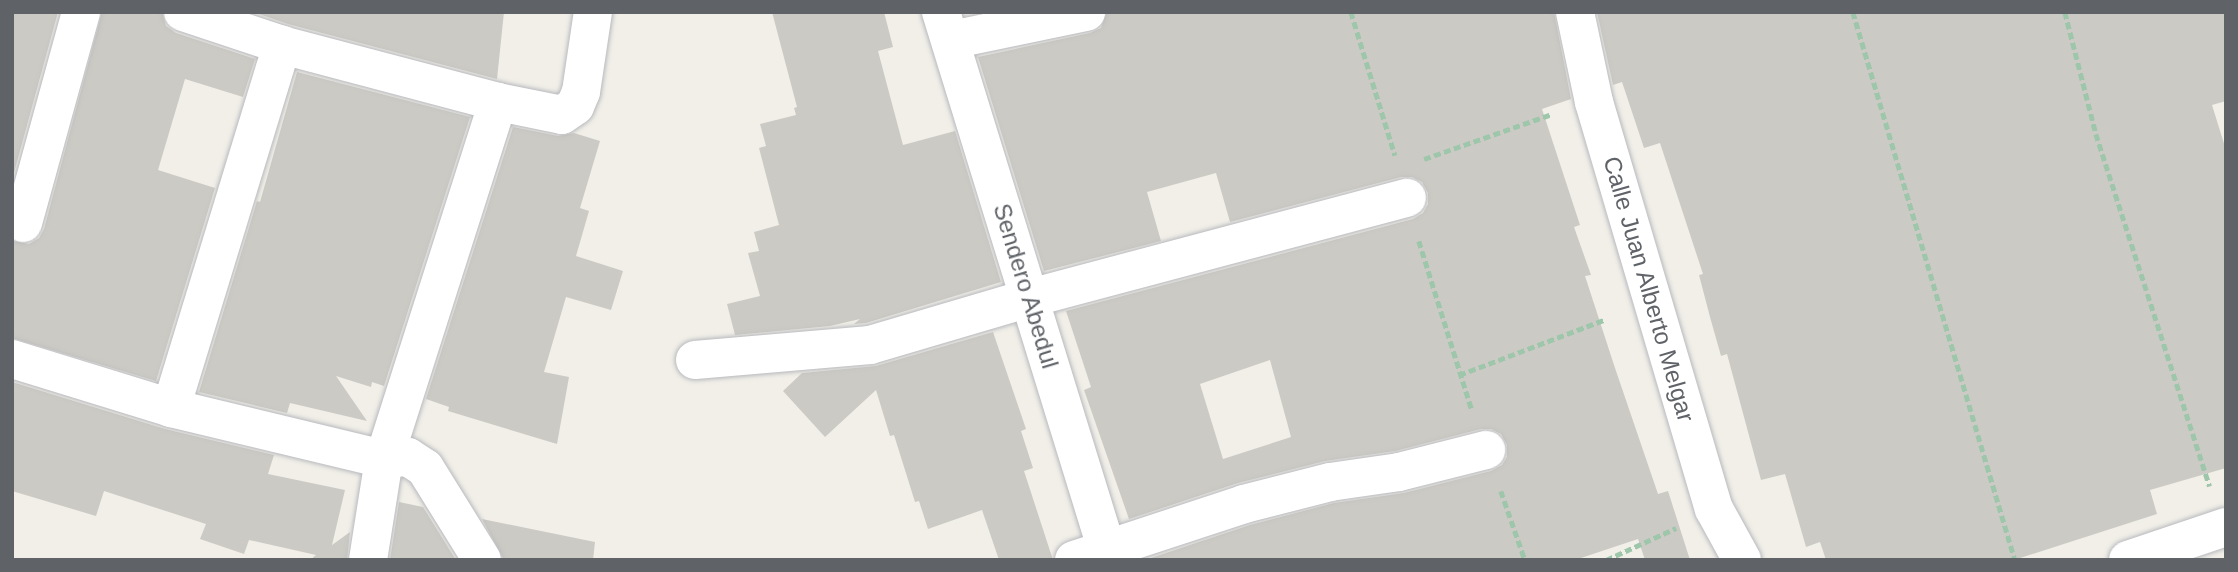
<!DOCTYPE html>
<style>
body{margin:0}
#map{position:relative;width:2238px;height:572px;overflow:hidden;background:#f1efe8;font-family:Arial,sans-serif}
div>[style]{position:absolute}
.building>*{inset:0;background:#cccac4}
.path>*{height:4.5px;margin-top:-2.25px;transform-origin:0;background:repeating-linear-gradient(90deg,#9dc6ab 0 7px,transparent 0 10.5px)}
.roads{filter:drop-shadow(0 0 2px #b8b9be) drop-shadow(0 0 2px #b8b9be)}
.street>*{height:38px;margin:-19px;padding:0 19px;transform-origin:19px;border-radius:19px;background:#fff}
.secondary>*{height:38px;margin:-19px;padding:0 19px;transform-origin:19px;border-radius:19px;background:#fff}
span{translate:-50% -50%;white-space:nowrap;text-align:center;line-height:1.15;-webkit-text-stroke:5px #fff;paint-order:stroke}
.street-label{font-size:24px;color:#5f6267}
.frame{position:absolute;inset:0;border:14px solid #5f6267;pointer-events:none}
</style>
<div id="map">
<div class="building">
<i style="clip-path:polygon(12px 12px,58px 12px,12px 180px)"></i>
<i style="clip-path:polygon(102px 12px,162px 12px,166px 26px,176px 33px,255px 59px,243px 97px,185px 79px,158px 170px,215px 188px,156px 381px,12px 338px,12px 241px,29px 244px,39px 238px,44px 229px)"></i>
<i style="clip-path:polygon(253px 12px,504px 12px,497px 79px,288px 24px)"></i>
<i style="clip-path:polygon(772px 12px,884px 12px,893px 47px,878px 51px,903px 145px,955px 131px,1001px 282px,866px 323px,854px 324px,860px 319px,830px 326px,735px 335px,727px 304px,760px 296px,748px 253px,759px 251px,754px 232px,779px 225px,759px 148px,766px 146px,760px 124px,796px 115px,794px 108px,797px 107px)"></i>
<i style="clip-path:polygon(evenodd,1107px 12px,1554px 12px,1571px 99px,1542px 109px,1580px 225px,1574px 227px,1591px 275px,1585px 276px,1615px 368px,1658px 494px,1668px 491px,1690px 560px,1645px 560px,1638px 539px,1575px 560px,1145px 560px,1250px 525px,1334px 503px,1404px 493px,1491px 471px,1502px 465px,1507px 457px,1507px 445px,1501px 434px,1491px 429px,1481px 429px,1395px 451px,1325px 461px,1238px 483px,1129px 519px,1084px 390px,1091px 387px,1066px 311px,1413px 219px,1423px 213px,1428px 204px,1428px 193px,1422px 182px,1412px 177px,1401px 177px,1230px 222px,1216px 173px,1147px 192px,1161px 241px,1044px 271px,978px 57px,1090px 33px,1101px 28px,1107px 12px,1270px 360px,1291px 437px,1223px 459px,1200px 384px,1270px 360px)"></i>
<i style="clip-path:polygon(1597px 12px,2226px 12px,2226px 101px,2212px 105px,2226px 150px,2226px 468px,2150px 490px,2157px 514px,2014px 560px,1826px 560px,1820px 542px,1806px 547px,1785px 474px,1761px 480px,1727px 354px,1721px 356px,1710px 317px,1699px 275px,1703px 274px,1660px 143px,1644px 148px,1622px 82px,1613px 85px)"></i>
<i style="clip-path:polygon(297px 72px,470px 117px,384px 386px,372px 382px,371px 387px,336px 376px,367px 421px,290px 403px,287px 413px,199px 392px,257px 201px,260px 202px)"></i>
<i style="clip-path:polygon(513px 127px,558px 136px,574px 133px,600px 141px,580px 208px,589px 211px,576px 256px,623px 271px,611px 310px,566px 297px,544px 372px,569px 377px,557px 444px,448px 411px,449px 407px,426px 399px)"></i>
<i style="clip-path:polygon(993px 332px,1026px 429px,1021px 431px,1033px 468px,1024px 471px,1053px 560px,999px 560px,982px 510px,928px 529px,919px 501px,915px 502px,894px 435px,890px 436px,876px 390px,825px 437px,783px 391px,802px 373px,876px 366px)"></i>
<i style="clip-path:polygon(12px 382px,165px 429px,274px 455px,268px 474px,345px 490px,332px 545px,350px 532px,347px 560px,310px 560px,316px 555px,249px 540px,244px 554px,200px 539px,206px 524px,104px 491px,96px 516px,12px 491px)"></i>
<i style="clip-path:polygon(399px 502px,423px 507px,456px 560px,390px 560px)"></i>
<i style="clip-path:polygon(482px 519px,595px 542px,593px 560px,504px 560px)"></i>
</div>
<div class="path">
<i style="left:1351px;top:12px;width:150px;rotate:72.9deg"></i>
<i style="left:1853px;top:12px;width:571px;rotate:73.53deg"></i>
<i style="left:2065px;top:12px;width:126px;rotate:75.7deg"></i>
<i style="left:2096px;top:134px;width:370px;rotate:72.1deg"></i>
<i style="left:1424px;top:159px;width:136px;rotate:-19.4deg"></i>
<i style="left:1419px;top:241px;width:177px;rotate:72.6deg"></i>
<i style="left:1459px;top:375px;width:155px;rotate:-20.8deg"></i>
<i style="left:1501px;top:491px;width:73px;rotate:70.8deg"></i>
<i style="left:1606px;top:560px;width:77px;rotate:-24.6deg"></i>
</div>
<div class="roads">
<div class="street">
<i style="left:183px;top:12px;width:104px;rotate:18.4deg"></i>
<i style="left:282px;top:45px;width:223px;rotate:14.8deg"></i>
<i style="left:498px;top:102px;width:65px;rotate:11.5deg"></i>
<i style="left:562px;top:115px;width:16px;rotate:-35deg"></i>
<i style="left:575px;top:106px;width:15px;rotate:-67deg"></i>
<i style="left:581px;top:92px;width:81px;rotate:-81.5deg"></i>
<i style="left:941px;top:12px;width:573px;rotate:72.86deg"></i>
<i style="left:951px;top:40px;width:138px;rotate:-11.7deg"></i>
<i style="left:23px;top:223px;width:219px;rotate:-74.6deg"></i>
<i style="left:12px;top:359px;width:166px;rotate:17.1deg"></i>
<i style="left:171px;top:408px;width:219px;rotate:13.5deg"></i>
<i style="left:384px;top:459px;width:24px;rotate:-5deg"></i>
<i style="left:408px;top:457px;width:20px;rotate:33deg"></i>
<i style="left:425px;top:468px;width:108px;rotate:58.2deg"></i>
<i style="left:695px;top:360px;width:176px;rotate:-4.9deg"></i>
<i style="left:870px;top:345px;width:167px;rotate:-16.4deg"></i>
<i style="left:1030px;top:298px;width:390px;rotate:-14.9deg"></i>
<i style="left:171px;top:408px;width:380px;rotate:-73deg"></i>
<i style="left:368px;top:560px;width:102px;rotate:-81deg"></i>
<i style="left:384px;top:459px;width:375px;rotate:-72.3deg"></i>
<i style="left:1074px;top:560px;width:179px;rotate:-18.2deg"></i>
<i style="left:1244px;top:504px;width:89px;rotate:-14.3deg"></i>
<i style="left:1330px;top:482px;width:70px;rotate:-8.2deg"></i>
<i style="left:1399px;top:472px;width:90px;rotate:-14.2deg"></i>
</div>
<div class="secondary">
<i style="left:1575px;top:12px;width:92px;rotate:78.1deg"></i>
<i style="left:1594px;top:102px;width:424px;rotate:73.6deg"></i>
<i style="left:1714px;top:509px;width:58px;rotate:61.2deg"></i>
<i style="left:2128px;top:560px;width:103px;rotate:-18.6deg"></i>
</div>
</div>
<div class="street-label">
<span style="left:1026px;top:286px;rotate:73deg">Sendero Abedul</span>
<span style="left:1649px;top:289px;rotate:74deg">Calle Juan Alberto Melgar</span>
</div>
<div class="frame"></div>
</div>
